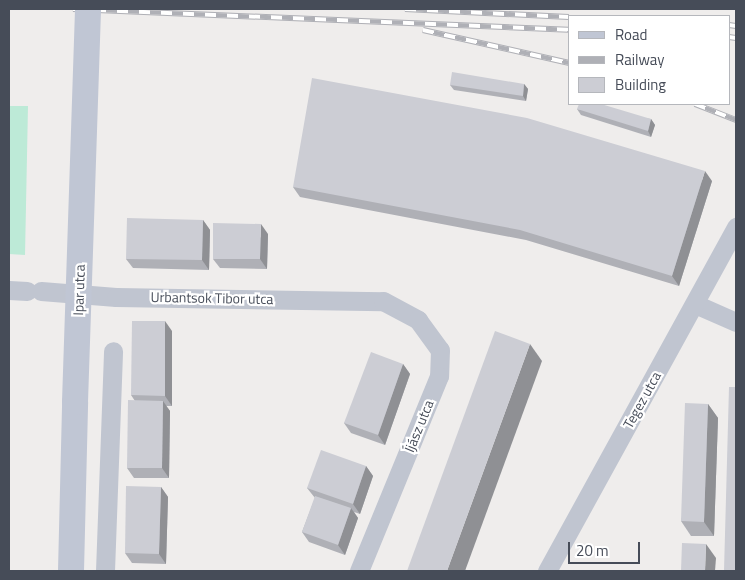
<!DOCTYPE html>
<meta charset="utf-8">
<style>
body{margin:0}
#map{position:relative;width:745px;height:580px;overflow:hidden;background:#efedec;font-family:"Titillium Web",sans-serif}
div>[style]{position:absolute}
.green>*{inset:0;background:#bdead7}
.street>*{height:19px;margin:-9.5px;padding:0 9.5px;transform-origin:9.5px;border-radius:9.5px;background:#c0c5d0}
.secondary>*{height:26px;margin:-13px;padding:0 13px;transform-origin:13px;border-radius:13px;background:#c0c6d4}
.rail>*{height:5.5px;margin-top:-2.75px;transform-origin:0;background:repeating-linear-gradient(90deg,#fff 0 11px,#afb0b6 0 22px);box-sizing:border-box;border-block:1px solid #afb0b6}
.secondary-bridge>*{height:26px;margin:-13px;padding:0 13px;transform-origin:13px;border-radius:13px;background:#c0c6d4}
.wall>*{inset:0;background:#afb0b6}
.shaded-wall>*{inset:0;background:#8f9094}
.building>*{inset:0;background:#cccdd4}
span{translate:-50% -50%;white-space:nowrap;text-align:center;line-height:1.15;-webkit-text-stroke:4.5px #fff;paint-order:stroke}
.street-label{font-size:14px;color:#464c58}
.frame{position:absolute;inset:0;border:10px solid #464c58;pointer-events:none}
.legend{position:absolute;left:568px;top:15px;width:162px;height:90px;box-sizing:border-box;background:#fff;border:1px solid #b5b7bc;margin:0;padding:6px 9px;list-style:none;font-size:15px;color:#464c58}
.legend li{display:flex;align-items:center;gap:10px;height:25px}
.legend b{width:25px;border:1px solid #b5b7bc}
.scale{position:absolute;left:568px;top:542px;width:72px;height:22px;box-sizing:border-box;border:2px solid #464c58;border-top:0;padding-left:6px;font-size:15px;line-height:18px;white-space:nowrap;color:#464c58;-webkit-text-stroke:4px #fff;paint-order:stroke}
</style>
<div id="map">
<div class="green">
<i style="clip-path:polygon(9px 106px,28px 106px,25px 255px,9px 254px)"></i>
</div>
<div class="street">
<i style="left:9px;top:290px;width:18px;rotate:3deg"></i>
<i style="left:41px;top:291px;width:75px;rotate:4.6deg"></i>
<i style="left:116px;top:297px;width:267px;rotate:0.9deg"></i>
<i style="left:383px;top:301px;width:40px;rotate:28deg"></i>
<i style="left:418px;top:320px;width:37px;rotate:54deg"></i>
<i style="left:440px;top:350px;width:26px;rotate:92deg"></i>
<i style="left:439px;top:376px;width:211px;rotate:112.3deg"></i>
<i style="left:695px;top:304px;width:45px;rotate:23.7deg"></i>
<i style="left:105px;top:571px;width:220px;rotate:-87.9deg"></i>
<i style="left:547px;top:571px;width:393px;rotate:-61.2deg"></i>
</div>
<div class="secondary">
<i style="left:71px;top:571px;width:169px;rotate:-88.6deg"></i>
</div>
<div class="rail">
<i style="left:73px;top:9px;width:496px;rotate:2.4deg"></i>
<i style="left:405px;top:9px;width:164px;rotate:2.8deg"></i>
<i style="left:729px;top:25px;width:7px;rotate:8deg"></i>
<i style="left:423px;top:30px;width:150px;rotate:12.7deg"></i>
<i style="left:729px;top:37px;width:7px;rotate:8deg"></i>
<i style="left:695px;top:104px;width:44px;rotate:21.3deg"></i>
</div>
<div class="secondary-bridge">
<i style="left:75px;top:402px;width:393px;rotate:-88.1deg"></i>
</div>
<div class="wall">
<i style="clip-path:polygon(524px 84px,528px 89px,526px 101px,454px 90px,450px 85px)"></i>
<i style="clip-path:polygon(577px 109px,651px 119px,655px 125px,651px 137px,581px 115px)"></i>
<i style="clip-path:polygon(712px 181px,679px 286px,526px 240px,300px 197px,293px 187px)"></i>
<i style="clip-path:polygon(203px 220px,210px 230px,209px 270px,133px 268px,126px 259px)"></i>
<i style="clip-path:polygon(268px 234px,267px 269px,220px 268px,213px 259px)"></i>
<i style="clip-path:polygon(172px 331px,172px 406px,166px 406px,170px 411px,169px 478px,134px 478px,127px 468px,135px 401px,131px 395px)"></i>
<i style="clip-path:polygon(403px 364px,410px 374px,385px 445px,351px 433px,344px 423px)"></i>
<i style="clip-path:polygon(708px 404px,718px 418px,714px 536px,691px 536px,681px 521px)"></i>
<i style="clip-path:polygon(366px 466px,373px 476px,360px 514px,354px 512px,358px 518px,345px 555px,309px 542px,302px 532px,315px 498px,307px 488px)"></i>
<i style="clip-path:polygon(161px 487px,168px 497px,166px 564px,132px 563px,125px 553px)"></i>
</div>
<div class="shaded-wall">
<i style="clip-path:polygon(524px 84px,528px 89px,526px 101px,523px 96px)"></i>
<i style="clip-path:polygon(651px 119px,655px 125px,651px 137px,648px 131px)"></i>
<i style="clip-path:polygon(705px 171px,712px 181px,679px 286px,672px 276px)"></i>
<i style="clip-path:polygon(203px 220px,210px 230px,209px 270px,202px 260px)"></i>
<i style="clip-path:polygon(261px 224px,268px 234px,267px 269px,260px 259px)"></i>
<i style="clip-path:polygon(165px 321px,172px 331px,172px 406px,165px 396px)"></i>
<i style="clip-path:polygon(530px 344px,542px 361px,465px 571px,447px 571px)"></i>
<i style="clip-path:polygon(403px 364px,410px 374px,385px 445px,378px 435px)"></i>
<i style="clip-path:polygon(163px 401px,170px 411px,169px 478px,162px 468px)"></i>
<i style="clip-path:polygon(708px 404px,718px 418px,714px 536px,704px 522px)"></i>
<i style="clip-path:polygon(366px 466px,373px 476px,360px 514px,353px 504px)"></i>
<i style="clip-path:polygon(161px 487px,168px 497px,166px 564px,159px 554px)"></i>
<i style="clip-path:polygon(351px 508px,358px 518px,345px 555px,338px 545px)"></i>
<i style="clip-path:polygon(706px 544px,716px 558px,715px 571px,705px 571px)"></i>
</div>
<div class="building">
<i style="clip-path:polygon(452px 72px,524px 84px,523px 96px,450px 85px)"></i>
<i style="clip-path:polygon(312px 78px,527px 118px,705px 171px,672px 276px,520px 230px,293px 187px)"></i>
<i style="clip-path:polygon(579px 104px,601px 104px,651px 119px,648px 131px,577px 109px)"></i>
<i style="clip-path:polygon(127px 218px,203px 220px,202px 260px,126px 259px)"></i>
<i style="clip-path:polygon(213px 223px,261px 224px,260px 259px,213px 259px)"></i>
<i style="clip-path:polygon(132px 321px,165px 321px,165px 396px,131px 395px)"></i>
<i style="clip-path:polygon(495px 331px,530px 344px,447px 571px,407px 571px)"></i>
<i style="clip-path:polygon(371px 352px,403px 364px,378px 435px,344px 423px)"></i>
<i style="clip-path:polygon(729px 387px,736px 387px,736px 571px,724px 571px)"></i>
<i style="clip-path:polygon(128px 400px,163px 401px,162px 468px,127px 468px)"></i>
<i style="clip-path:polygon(685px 403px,708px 404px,704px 522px,681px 521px)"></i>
<i style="clip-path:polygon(321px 450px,366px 466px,353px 504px,307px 488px)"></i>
<i style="clip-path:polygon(126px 486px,161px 487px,159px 554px,125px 553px)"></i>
<i style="clip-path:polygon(315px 496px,351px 508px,338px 545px,302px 532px)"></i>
<i style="clip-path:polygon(682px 543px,706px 544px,705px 571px,681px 571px)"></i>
</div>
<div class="street-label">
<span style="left:79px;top:290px;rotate:-88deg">Ipar utca</span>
<span style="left:212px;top:298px;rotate:1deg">Urbantsok Tibor utca</span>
<span style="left:642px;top:400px;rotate:-61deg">Tegez utca</span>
<span style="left:419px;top:426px;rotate:-68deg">Íjász utca</span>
</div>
<div class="frame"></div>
<ul class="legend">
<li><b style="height:6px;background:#c0c6d4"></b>Road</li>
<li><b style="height:6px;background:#afb0b6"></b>Railway</li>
<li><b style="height:14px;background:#cccdd4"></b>Building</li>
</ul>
<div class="scale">20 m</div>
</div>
